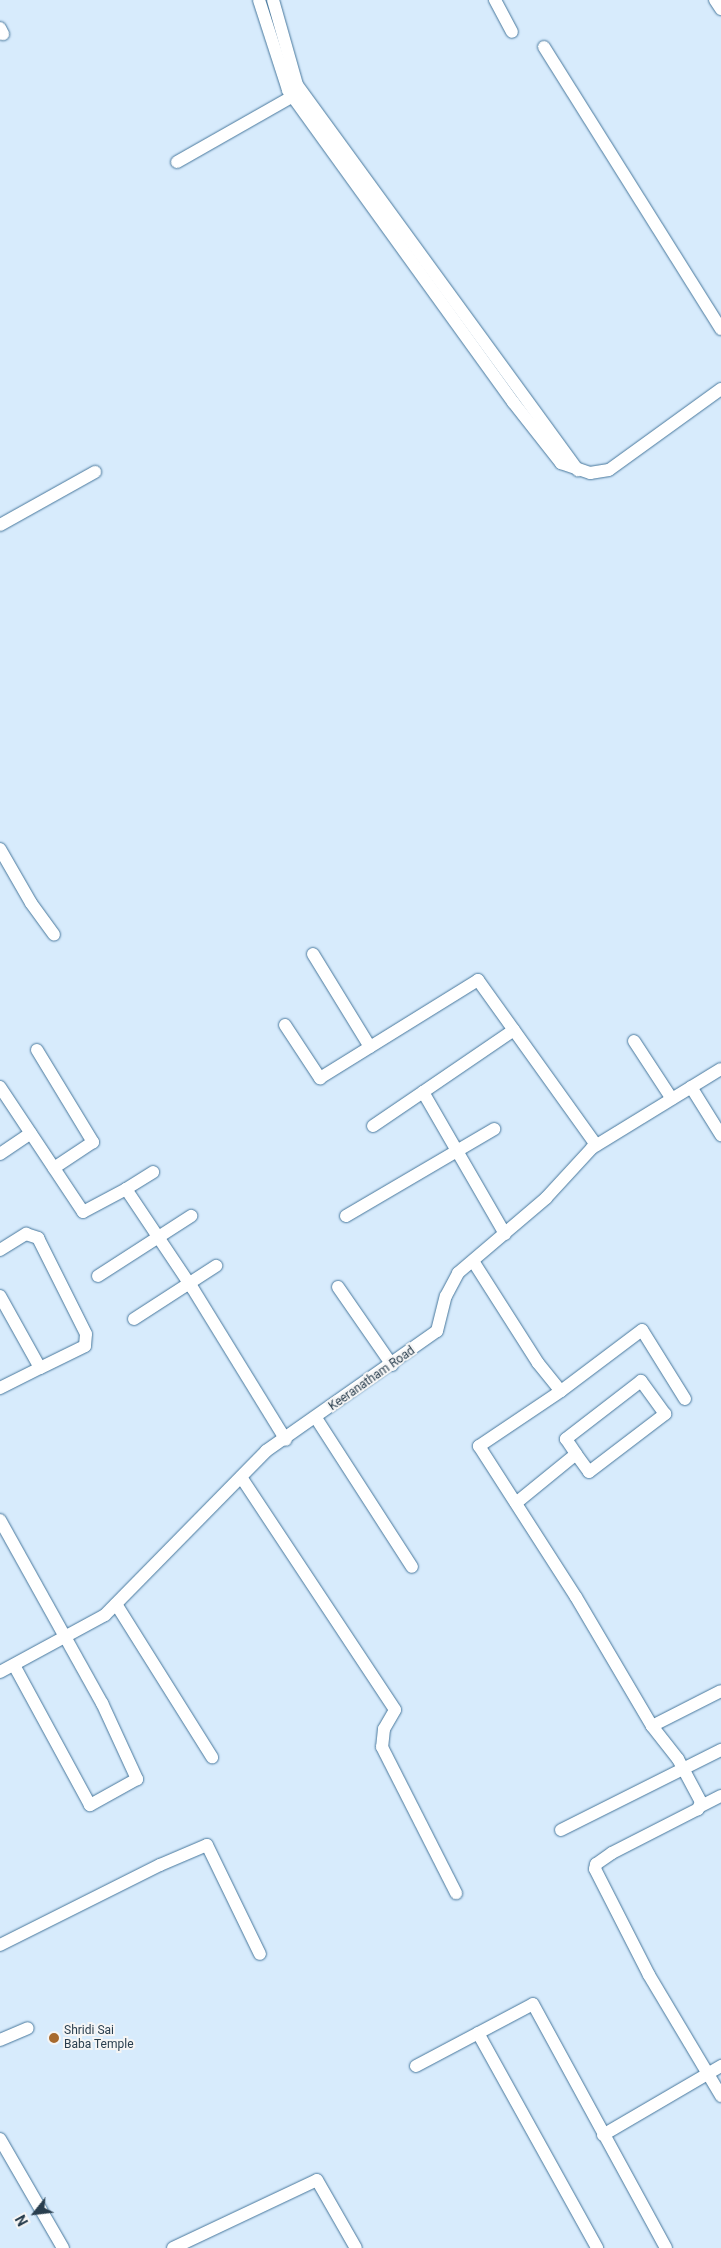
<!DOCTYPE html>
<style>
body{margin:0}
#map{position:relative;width:721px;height:2248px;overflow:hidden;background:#d7ebfc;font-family:Roboto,sans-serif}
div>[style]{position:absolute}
.roads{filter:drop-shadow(0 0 1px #47779c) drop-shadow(0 0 1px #47779c)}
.minor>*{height:12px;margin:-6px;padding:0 6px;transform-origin:6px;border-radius:6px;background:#fff}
.dots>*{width:14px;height:14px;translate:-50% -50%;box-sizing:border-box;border:2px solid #f5f5f5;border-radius:50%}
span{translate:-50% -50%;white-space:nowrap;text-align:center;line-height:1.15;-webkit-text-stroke:4px #f5f5f5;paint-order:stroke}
.street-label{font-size:12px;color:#293e4e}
.poi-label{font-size:12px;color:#293e4e}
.left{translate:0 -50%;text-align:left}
.north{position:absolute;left:10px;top:2188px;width:50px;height:50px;-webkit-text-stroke:4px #f5f5f5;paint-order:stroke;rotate:241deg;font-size:14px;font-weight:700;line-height:20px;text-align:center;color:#293e4e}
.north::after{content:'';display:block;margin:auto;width:18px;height:22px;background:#293e4e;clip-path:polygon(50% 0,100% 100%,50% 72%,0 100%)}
</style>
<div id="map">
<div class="roads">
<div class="minor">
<i style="left:259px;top:0;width:95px;rotate:72.1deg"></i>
<i style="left:288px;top:90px;width:385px;rotate:54.2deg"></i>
<i style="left:513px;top:402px;width:78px;rotate:51.8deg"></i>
<i style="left:561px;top:463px;width:31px;rotate:19deg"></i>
<i style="left:590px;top:473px;width:19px;rotate:-9deg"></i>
<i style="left:609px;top:470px;width:138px;rotate:-35.9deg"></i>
<i style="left:273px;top:0;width:88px;rotate:74.2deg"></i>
<i style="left:297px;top:85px;width:477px;rotate:53.9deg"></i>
<i style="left:495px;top:0;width:36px;rotate:62deg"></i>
<i style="left:715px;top:0;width:11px;rotate:56deg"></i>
<i style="left:0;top:28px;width:7px;rotate:63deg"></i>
<i style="left:544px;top:47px;width:333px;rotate:57.9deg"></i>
<i style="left:177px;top:162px;width:133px;rotate:-29.6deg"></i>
<i style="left:0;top:525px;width:109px;rotate:-29.2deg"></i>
<i style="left:0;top:849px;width:62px;rotate:60.1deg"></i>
<i style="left:31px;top:903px;width:39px;rotate:54deg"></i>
<i style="left:313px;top:954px;width:109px;rotate:58.5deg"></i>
<i style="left:285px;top:1025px;width:64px;rotate:56.6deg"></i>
<i style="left:320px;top:1078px;width:186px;rotate:-31.8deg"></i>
<i style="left:478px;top:980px;width:203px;rotate:54.4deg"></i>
<i style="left:634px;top:1041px;width:69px;rotate:56.8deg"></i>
<i style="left:37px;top:1050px;width:108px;rotate:58.7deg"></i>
<i style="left:93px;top:1142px;width:47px;rotate:146.3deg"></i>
<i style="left:0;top:1087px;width:150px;rotate:56.4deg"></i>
<i style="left:83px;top:1212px;width:49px;rotate:-28.1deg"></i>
<i style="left:126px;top:1189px;width:120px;rotate:56.2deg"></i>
<i style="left:193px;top:1289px;width:177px;rotate:58.4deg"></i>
<i style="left:691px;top:1087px;width:57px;rotate:58deg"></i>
<i style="left:373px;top:1126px;width:60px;rotate:-34.2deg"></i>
<i style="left:0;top:1154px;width:37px;rotate:-34deg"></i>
<i style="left:126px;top:1189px;width:32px;rotate:-32deg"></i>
<i style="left:346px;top:1216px;width:172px;rotate:-30.4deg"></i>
<i style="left:505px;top:1234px;width:164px;rotate:-120deg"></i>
<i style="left:423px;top:1092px;width:110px;rotate:-34.3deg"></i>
<i style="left:0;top:1250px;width:31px;rotate:-32deg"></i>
<i style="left:26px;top:1234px;width:13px;rotate:18deg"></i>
<i style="left:38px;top:1238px;width:107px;rotate:63.4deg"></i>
<i style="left:86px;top:1334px;width:12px;rotate:95deg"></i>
<i style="left:85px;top:1346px;width:50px;rotate:153.9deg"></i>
<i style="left:473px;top:1261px;width:121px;rotate:57.5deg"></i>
<i style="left:538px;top:1363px;width:36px;rotate:51deg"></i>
<i style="left:98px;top:1276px;width:111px;rotate:-32.8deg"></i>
<i style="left:338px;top:1287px;width:95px;rotate:55.3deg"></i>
<i style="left:0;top:1296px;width:82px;rotate:60.9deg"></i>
<i style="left:40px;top:1368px;width:45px;rotate:153.4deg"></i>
<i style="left:134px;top:1319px;width:98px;rotate:-32.9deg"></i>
<i style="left:685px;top:1399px;width:81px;rotate:-121.9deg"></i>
<i style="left:642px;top:1330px;width:101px;rotate:143deg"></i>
<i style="left:561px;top:1391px;width:99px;rotate:146.1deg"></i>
<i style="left:479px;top:1446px;width:179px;rotate:57.3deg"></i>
<i style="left:576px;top:1597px;width:150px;rotate:59.5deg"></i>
<i style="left:652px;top:1726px;width:42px;rotate:51.8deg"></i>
<i style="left:678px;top:1759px;width:49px;rotate:61.9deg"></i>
<i style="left:701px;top:1802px;width:8px;rotate:113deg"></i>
<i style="left:698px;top:1809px;width:97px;rotate:152.9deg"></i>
<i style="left:612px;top:1853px;width:19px;rotate:145deg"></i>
<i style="left:596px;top:1864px;width:5px;rotate:101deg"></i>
<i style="left:595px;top:1869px;width:119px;rotate:63deg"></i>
<i style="left:649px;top:1975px;width:141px;rotate:59.2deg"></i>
<i style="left:316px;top:1418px;width:177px;rotate:57.2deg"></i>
<i style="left:241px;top:1477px;width:279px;rotate:56.5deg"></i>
<i style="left:395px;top:1710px;width:22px;rotate:120deg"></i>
<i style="left:384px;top:1729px;width:18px;rotate:96deg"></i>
<i style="left:382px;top:1747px;width:164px;rotate:63.1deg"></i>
<i style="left:516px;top:1503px;width:77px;rotate:-39.2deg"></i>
<i style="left:576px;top:1454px;width:22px;rotate:54deg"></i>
<i style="left:589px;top:1472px;width:96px;rotate:-37.3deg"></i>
<i style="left:665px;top:1414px;width:41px;rotate:-126deg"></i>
<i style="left:641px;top:1381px;width:95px;rotate:142.3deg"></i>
<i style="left:566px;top:1439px;width:18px;rotate:56deg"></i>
<i style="left:0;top:1520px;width:210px;rotate:60.9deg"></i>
<i style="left:102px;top:1703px;width:84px;rotate:65.3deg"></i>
<i style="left:137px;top:1779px;width:54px;rotate:151deg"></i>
<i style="left:90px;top:1805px;width:159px;rotate:-118.5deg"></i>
<i style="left:116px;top:1604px;width:181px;rotate:57.9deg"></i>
<i style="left:0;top:1672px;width:119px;rotate:-28.5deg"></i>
<i style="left:105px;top:1615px;width:230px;rotate:-45.5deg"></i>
<i style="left:266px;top:1451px;width:209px;rotate:-35.1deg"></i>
<i style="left:437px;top:1331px;width:36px;rotate:-76deg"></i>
<i style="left:446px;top:1296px;width:26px;rotate:-62deg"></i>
<i style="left:458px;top:1273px;width:116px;rotate:-40.4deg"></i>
<i style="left:546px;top:1198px;width:68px;rotate:-47.4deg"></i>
<i style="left:592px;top:1148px;width:151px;rotate:-31.5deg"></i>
<i style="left:652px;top:1726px;width:77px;rotate:-26.9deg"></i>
<i style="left:701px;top:1806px;width:22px;rotate:-27deg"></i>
<i style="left:561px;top:1830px;width:179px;rotate:-26.6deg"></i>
<i style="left:0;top:1945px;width:179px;rotate:-26.6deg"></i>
<i style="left:160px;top:1865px;width:51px;rotate:-23.1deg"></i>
<i style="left:207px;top:1845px;width:121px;rotate:64.1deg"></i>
<i style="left:478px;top:2033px;width:246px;rotate:61deg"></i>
<i style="left:0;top:2040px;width:30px;rotate:-23deg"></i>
<i style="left:416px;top:2066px;width:132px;rotate:-27.9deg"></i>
<i style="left:533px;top:2004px;width:278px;rotate:61.4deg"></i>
<i style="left:603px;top:2135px;width:137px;rotate:-30.3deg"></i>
<i style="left:0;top:2139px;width:126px;rotate:60deg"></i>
<i style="left:173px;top:2248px;width:159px;rotate:-25.3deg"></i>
<i style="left:317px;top:2180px;width:78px;rotate:60.2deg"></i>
</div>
</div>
<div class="dots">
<i style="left:54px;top:2038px;background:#a76a2e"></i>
</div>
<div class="street-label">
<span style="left:372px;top:1379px;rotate:-35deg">Keeranatham Road</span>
</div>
<div class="poi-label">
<span class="left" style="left:64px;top:2038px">Shridi Sai<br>Baba Temple</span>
</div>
<div class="north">N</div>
</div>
